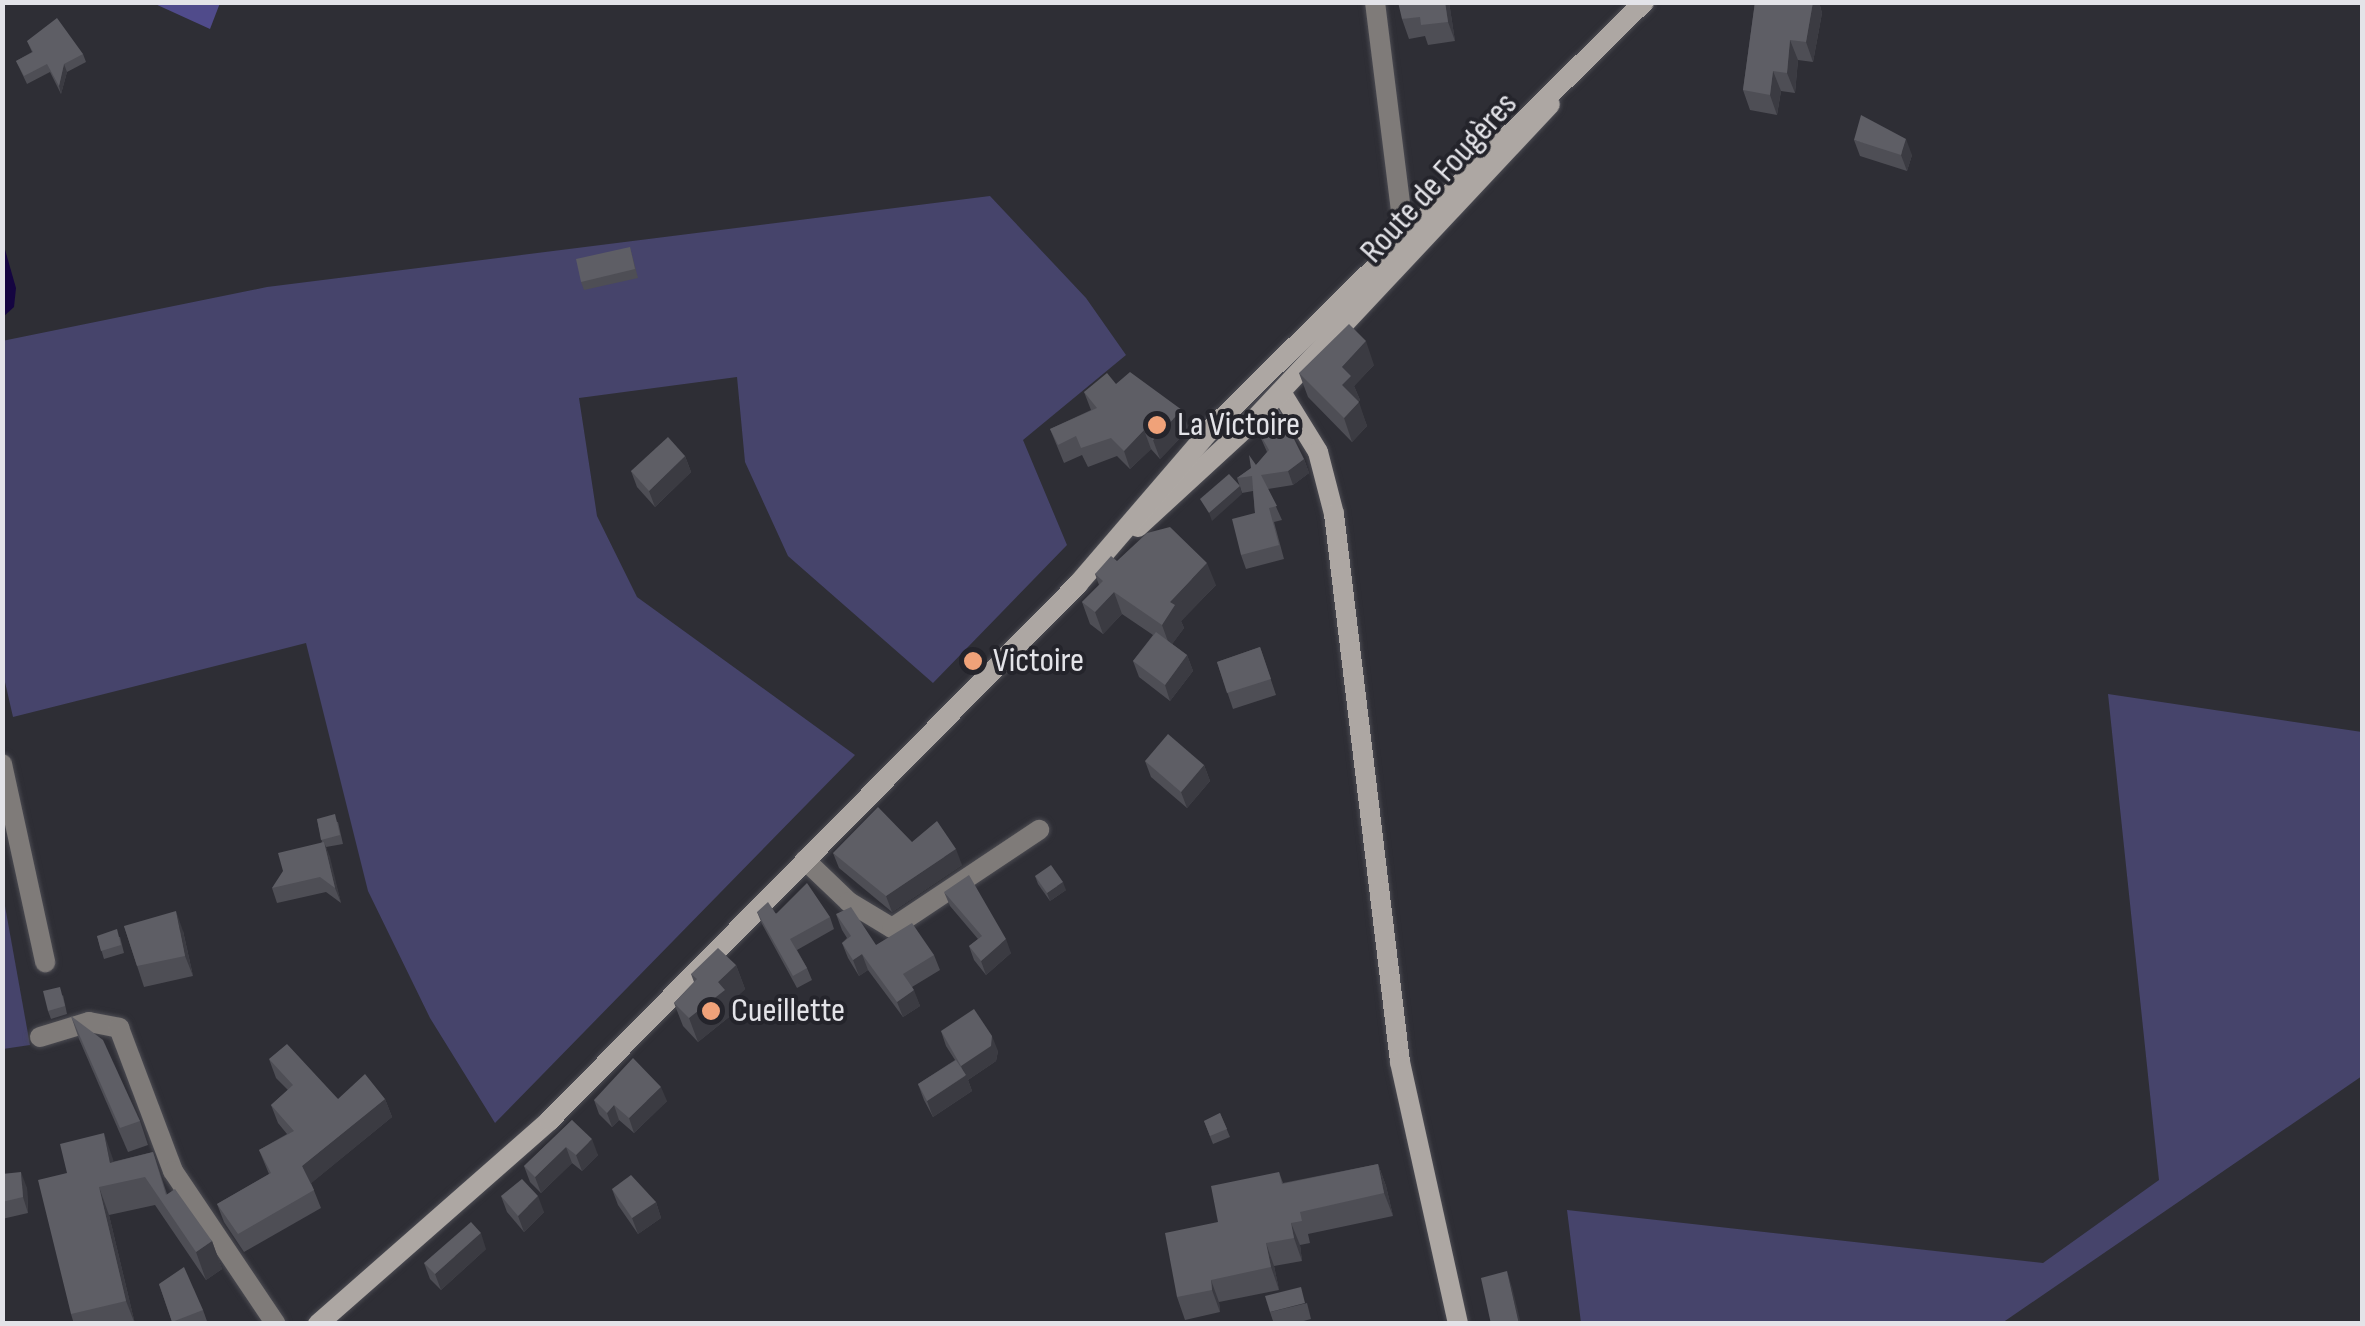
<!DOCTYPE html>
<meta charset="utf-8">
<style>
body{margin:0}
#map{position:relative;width:2365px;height:1326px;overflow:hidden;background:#2e2e35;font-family:"Sofia Sans Condensed",sans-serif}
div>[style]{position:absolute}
.green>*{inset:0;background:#46446b}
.forest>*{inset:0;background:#504b8b}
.water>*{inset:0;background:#150541}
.roads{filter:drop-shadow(0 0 2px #4b4b52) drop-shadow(0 0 2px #4b4b52)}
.street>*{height:20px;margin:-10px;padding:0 10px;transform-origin:10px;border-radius:10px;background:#7f7b79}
.secondary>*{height:20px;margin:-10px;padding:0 10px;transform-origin:10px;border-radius:10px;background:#ada7a3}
.wall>*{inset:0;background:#4e4e55}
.shaded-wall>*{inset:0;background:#3b3b42}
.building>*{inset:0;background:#5e5e65}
.dots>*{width:28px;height:28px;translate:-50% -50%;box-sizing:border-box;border:5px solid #24242b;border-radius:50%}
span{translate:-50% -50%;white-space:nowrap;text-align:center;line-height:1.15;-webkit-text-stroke:8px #24242b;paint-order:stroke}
.street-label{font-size:35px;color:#e3e3e8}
.poi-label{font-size:35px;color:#e3e3e8}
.left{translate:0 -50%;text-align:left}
.frame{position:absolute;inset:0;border:5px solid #e3e3e8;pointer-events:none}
</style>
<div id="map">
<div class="green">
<i style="clip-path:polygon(990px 196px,1086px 298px,1126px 355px,1023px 440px,1067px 545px,933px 683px,788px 556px,745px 462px,737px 377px,579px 398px,597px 516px,637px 597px,855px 755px,495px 1123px,430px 1018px,368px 891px,306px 643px,13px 717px,2px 669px,2px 341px,267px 287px)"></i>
<i style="clip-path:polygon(2108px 694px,2362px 732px,2362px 1076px,2002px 1323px,1581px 1323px,1567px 1210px,2043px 1263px,2159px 1180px)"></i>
<i style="clip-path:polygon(3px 895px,30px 1045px,3px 1049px,2px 1049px)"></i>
</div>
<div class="forest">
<i style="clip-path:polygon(153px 3px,220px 3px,210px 29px)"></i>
</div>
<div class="water">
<i style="clip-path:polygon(2px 239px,16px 288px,14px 307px,3px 317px)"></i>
</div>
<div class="roads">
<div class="street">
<i style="left:1375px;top:2px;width:219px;rotate:82.9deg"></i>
<i style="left:1402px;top:219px;width:12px;rotate:31deg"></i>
<i style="left:2px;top:764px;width:203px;rotate:77.7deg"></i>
<i style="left:805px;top:860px;width:61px;rotate:43.7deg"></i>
<i style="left:849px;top:902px;width:50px;rotate:31.2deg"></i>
<i style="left:892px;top:928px;width:177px;rotate:-33.7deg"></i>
<i style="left:40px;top:1037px;width:51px;rotate:-17deg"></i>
<i style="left:89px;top:1022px;width:31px;rotate:11deg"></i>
<i style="left:119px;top:1028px;width:153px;rotate:69.3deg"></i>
<i style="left:173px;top:1171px;width:184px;rotate:56.1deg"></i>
</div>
<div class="secondary">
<i style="left:1281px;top:392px;width:70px;rotate:58.3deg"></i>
<i style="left:1318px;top:452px;width:64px;rotate:75.5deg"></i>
<i style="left:1334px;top:514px;width:552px;rotate:83.13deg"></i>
<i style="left:1400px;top:1062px;width:268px;rotate:77.5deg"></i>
<i style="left:1138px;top:527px;width:149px;rotate:-42.6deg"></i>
<i style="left:1248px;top:426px;width:441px;rotate:-46.8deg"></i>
<i style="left:318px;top:1324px;width:308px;rotate:-41.3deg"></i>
<i style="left:549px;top:1121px;width:754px;rotate:-45.43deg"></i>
<i style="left:1078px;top:584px;width:206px;rotate:-49.3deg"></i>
<i style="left:1212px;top:428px;width:607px;rotate:-44.6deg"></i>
</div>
</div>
<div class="wall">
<i style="clip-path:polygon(1449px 2px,1455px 41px,1428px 45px,1425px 36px,1409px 39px,1402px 19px)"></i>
<i style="clip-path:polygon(1755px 2px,1819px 2px,1822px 13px,1813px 62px,1798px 60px,1795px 93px,1781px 91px,1777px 115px,1750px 110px,1743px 90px)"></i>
<i style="clip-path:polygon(27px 41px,83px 54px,86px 62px,67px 72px,61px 94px,50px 72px,27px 84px,16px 61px,32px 52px)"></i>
<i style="clip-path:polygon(1854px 140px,1912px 155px,1907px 171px,1860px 156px)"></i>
<i style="clip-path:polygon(630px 247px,638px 278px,584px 290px,581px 282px)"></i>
<i style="clip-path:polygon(1374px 365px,1354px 386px,1360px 400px,1358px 402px,1367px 426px,1352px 442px,1308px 397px,1299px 373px)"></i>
<i style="clip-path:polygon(1116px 384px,1189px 429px,1160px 459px,1151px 449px,1130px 469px,1117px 456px,1088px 467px,1082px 455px,1064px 463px,1050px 429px,1091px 410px,1084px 392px)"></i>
<i style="clip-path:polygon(1256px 427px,1304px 459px,1309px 473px,1293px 485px,1268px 489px,1282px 520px,1274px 522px,1284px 559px,1246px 569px,1241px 555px,1255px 513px,1253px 491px,1242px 493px,1237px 478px,1256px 465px,1267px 452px)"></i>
<i style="clip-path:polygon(685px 456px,691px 472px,655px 507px,637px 487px,631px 471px)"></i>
<i style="clip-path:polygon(1117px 561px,1216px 585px,1181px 621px,1184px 628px,1172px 644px,1187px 655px,1193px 671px,1170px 701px,1139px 677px,1133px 661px,1153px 635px,1122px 614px,1103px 634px,1090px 624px,1082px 602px,1099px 585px,1095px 574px)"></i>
<i style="clip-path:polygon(1260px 647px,1276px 695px,1233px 709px,1217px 662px)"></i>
<i style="clip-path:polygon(1145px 761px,1204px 765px,1210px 781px,1187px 808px,1151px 777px)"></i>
<i style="clip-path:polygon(317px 819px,338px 822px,343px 844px,326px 847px,341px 903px,326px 892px,277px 903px,272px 888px,322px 842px)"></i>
<i style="clip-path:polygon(912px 842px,962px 865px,892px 912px,839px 868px,833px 853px)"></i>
<i style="clip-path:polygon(1035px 876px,1066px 890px,1050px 901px,1038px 884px)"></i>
<i style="clip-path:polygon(944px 892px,1011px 953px,986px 975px,974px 960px,969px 946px,978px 939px,950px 906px)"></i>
<i style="clip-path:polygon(757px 912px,830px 917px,834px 929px,797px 950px,807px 968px,812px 980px,797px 988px,762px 924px)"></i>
<i style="clip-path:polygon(836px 914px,876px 945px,934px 955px,940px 970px,912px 987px,920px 1006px,903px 1017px,868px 970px,859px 976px,848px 958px,842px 943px,847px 938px,842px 930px)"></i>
<i style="clip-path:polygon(124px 926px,183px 931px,193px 976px,144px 987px)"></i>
<i style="clip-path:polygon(97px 936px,120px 937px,124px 953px,104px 959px)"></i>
<i style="clip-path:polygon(736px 965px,745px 989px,730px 1003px,734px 1013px,698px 1042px,683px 1026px,674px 1003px,694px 982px,691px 974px)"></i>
<i style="clip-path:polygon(63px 995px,67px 1014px,51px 1019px,48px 1011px)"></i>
<i style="clip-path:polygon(71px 1016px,140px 1121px,148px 1145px,128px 1152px,79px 1039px)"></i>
<i style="clip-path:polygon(941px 1031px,998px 1051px,996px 1061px,968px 1080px,972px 1091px,933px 1117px,924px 1100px,918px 1084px,955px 1060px,946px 1046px)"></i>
<i style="clip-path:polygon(269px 1059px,338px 1099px,385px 1099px,392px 1117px,311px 1183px,321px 1208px,244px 1252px,224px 1222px,217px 1204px,269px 1174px,259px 1150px,287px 1134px,278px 1123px,271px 1105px,288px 1090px,276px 1078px)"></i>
<i style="clip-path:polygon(594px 1100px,667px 1101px,634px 1133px,619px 1120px,612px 1127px,599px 1114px)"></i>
<i style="clip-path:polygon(1220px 1113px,1230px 1137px,1213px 1144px,1204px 1121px)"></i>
<i style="clip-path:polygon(572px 1120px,598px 1155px,582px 1171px,572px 1163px,541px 1193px,530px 1182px,524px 1166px)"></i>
<i style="clip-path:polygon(153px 1152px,167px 1194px,212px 1241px,222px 1269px,206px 1280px,155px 1205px,109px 1215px,135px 1324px,74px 1324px,71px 1314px,67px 1173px)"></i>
<i style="clip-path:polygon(1378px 1164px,1386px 1186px,1393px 1216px,1308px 1234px,1310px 1243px,1300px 1245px,1302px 1261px,1274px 1266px,1279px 1290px,1219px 1302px,1220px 1312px,1185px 1320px,1177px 1297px,1218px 1222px,1279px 1172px,1283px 1183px)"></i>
<i style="clip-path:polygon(2px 1174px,27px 1188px,28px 1213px,2px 1219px)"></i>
<i style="clip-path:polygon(612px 1189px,656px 1202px,661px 1218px,638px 1234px,618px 1205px)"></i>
<i style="clip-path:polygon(501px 1196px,544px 1212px,524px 1232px,507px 1212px)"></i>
<i style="clip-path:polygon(486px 1249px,441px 1290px,430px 1279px,424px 1263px)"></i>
<i style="clip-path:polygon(159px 1284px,203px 1310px,208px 1324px,173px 1324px)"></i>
<i style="clip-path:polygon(1307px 1303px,1311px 1319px,1293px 1324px,1274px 1324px,1270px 1312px)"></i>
</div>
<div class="shaded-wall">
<i style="clip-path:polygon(1445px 2px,1449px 2px,1455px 41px,1448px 22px)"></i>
<i style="clip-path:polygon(1813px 2px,1819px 2px,1822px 13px,1813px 62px,1806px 42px)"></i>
<i style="clip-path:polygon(1790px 40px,1798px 60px,1795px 93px,1787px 73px)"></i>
<i style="clip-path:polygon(64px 64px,67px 72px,61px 94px,59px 86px)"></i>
<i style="clip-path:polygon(1773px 71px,1781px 91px,1777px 115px,1770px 95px)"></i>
<i style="clip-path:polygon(1906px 139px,1912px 155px,1907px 171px,1901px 155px)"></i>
<i style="clip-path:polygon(1366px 341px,1374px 365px,1354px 386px,1360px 400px,1350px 409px,1342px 385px,1342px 367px)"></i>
<i style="clip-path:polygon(1359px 402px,1367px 426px,1352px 442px,1344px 418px)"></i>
<i style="clip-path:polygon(1182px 410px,1189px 429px,1160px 459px,1153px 440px)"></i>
<i style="clip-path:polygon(1144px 430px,1151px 449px,1130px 469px,1124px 451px)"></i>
<i style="clip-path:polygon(685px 456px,691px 472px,655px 507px,649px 491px)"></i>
<i style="clip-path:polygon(1304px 459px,1309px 473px,1293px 485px,1288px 471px)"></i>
<i style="clip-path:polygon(1240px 486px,1242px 494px,1212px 521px,1209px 513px)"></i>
<i style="clip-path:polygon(1207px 563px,1216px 585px,1181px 621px,1184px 628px,1170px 647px,1162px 625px,1170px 602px)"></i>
<i style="clip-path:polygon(1114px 592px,1122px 614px,1103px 634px,1095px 612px)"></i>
<i style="clip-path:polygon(1187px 655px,1193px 671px,1170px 701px,1165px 685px)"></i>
<i style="clip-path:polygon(1204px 765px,1210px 781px,1187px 808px,1181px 792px)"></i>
<i style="clip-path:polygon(324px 842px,330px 857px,341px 903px,335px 888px)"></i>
<i style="clip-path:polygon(956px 849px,962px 865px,892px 912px,886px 896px)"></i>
<i style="clip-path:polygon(1063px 882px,1066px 890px,1050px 901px,1047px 893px)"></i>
<i style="clip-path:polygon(176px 911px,183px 931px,193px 976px,185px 956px)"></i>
<i style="clip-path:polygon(1006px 939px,1011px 953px,986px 975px,981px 961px)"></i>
<i style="clip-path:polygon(862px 954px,868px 970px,859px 976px,853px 960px)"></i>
<i style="clip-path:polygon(736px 965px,745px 989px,730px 1003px,734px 1013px,698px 1042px,689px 1018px,718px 982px)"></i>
<i style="clip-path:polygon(914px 990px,920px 1006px,903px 1017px,897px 1002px)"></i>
<i style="clip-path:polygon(992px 1036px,998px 1051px,996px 1061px,968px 1080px,972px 1091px,933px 1117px,927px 1101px,965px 1076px,961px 1066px)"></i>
<i style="clip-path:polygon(661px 1087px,667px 1101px,634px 1133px,629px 1118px)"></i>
<i style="clip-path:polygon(385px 1099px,392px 1117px,309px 1185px,302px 1166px)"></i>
<i style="clip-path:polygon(614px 1105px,619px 1120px,612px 1127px,607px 1113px)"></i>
<i style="clip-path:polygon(104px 1133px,114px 1162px,110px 1163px)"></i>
<i style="clip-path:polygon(592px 1139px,598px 1155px,582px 1171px,576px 1155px)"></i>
<i style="clip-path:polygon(566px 1147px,572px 1163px,541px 1193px,535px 1177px)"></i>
<i style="clip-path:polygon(1378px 1164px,1386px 1186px,1393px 1216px,1384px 1193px)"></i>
<i style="clip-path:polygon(21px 1172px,27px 1188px,28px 1213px,23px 1197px)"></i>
<i style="clip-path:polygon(99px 1187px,109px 1215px,135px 1324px,126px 1301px)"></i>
<i style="clip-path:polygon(538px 1196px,544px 1212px,524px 1232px,518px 1216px)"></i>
<i style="clip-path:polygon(656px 1202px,661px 1218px,638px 1234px,632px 1218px)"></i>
<i style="clip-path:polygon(1291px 1223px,1300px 1245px,1302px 1261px,1294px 1238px)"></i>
<i style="clip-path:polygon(481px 1233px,486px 1249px,441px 1290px,435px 1274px)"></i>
<i style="clip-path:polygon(212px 1241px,222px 1269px,206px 1280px,196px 1252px)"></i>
<i style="clip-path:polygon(1266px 1243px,1274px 1266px,1279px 1290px,1271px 1267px)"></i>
<i style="clip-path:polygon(1507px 1271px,1512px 1287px,1521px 1324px,1519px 1324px)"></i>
<i style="clip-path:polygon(1211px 1280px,1219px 1302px,1220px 1312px,1212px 1290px)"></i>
</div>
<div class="building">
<i style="clip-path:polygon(1398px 2px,1445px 2px,1448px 22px,1421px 25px,1420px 17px,1402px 19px)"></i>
<i style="clip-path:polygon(1755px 2px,1813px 2px,1806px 42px,1790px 40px,1787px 73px,1773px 71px,1770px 95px,1743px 90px)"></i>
<i style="clip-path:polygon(57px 18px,83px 54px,64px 64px,59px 86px,47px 64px,24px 76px,16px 61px,33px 52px,27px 41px)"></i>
<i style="clip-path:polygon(1861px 115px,1906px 139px,1901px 155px,1854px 140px)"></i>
<i style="clip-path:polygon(630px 247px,635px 269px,581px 282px,576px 259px)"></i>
<i style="clip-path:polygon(1349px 324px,1366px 341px,1342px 367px,1351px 376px,1342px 385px,1359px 402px,1344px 418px,1299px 373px)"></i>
<i style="clip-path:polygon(1130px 372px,1182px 410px,1153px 440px,1144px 430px,1124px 451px,1111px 438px,1081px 448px,1076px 436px,1058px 445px,1050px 429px,1097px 408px,1084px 392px,1107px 373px,1116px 384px)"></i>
<i style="clip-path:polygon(1279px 409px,1304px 459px,1288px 471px,1261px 475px,1277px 506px,1269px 508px,1279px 545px,1241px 555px,1232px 519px,1255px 513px,1252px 476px,1237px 478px,1251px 468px,1249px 455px,1256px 465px,1269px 450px,1256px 427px)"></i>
<i style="clip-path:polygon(668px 437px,685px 456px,649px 491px,631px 471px)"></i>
<i style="clip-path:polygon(1229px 474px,1240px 486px,1209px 513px,1200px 499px)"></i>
<i style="clip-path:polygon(1170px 527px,1207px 563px,1170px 602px,1175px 605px,1162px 625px,1114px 592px,1095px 612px,1082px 602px,1103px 581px,1095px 574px,1111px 556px,1117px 561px,1147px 533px)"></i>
<i style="clip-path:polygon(1156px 632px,1187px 655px,1165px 685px,1133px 661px)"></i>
<i style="clip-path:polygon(1260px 647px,1271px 679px,1227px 693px,1217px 662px)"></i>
<i style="clip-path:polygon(1168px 734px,1204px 765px,1181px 792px,1145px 761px)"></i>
<i style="clip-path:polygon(878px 807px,912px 842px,937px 821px,956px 849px,886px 896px,833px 853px)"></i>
<i style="clip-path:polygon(335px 814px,340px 835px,321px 840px,317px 819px)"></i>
<i style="clip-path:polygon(324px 842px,335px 888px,320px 877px,272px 888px,283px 871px,278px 853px)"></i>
<i style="clip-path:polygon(1051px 865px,1063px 882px,1047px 893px,1035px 876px)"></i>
<i style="clip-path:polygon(969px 875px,1006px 939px,981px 961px,969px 946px,982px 936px,944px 892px)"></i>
<i style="clip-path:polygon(807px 883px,830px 917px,790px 939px,807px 968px,793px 976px,757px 912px,768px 902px,776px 914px)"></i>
<i style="clip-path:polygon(851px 907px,876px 945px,912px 923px,934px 955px,903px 974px,914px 990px,897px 1002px,862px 954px,853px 960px,842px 943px,851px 936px,836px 914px)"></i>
<i style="clip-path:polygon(176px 911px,185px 956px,137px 966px,124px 926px)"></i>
<i style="clip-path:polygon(117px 929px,121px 945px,101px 951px,97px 936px)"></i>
<i style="clip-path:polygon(718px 948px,736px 965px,718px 982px,725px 990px,689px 1018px,674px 1003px,697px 979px,691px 974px)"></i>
<i style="clip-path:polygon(60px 987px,65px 1006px,48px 1011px,43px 991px)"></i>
<i style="clip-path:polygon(974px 1009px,992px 1036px,991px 1046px,961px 1066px,941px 1031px)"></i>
<i style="clip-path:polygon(71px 1016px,103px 1040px,140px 1121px,120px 1128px)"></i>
<i style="clip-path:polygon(287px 1044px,338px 1099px,365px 1074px,385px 1099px,302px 1166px,314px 1190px,238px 1234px,217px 1204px,271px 1173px,259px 1150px,294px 1131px,271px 1105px,293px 1085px,269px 1059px)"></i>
<i style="clip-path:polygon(633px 1058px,661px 1087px,629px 1118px,614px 1105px,607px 1113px,594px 1100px)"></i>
<i style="clip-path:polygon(956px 1060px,966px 1075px,927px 1101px,918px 1084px)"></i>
<i style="clip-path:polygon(1220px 1113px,1227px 1129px,1210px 1136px,1204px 1121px)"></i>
<i style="clip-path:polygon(572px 1120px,592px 1139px,576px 1155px,566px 1147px,535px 1177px,524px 1166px)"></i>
<i style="clip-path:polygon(104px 1133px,110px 1163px,153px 1152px,166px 1195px,175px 1189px,212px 1241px,196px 1252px,145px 1177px,99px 1187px,126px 1301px,71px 1314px,38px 1180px,67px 1173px,60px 1144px)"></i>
<i style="clip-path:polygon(1378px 1164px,1384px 1193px,1300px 1212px,1302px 1221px,1291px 1223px,1294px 1238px,1266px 1243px,1271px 1267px,1211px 1280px,1212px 1290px,1177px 1297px,1165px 1233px,1218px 1222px,1211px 1186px,1279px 1172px,1282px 1184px)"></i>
<i style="clip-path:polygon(21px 1172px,23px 1197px,2px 1202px,2px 1174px)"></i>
<i style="clip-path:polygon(631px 1175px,656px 1202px,632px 1218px,612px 1189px)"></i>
<i style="clip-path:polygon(522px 1179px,538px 1196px,518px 1216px,501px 1196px)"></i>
<i style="clip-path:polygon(471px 1222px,481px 1233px,435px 1274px,424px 1263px)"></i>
<i style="clip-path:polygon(184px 1267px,203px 1310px,172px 1322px,159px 1284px)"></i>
<i style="clip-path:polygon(1507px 1271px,1519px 1324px,1491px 1324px,1481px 1278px)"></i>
<i style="clip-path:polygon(1301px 1287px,1305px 1303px,1270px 1312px,1265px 1296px)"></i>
</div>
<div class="dots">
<i style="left:1157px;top:425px;background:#f0a279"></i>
<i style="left:973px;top:661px;background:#f0a279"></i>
<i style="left:711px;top:1011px;background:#f0a279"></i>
</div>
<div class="street-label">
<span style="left:1439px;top:178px;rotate:-48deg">Route de Fougères</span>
</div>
<div class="poi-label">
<span class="left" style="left:1177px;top:425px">La Victoire</span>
<span class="left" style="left:993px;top:661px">Victoire</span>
<span class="left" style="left:731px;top:1011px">Cueillette</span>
</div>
<div class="frame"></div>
</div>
